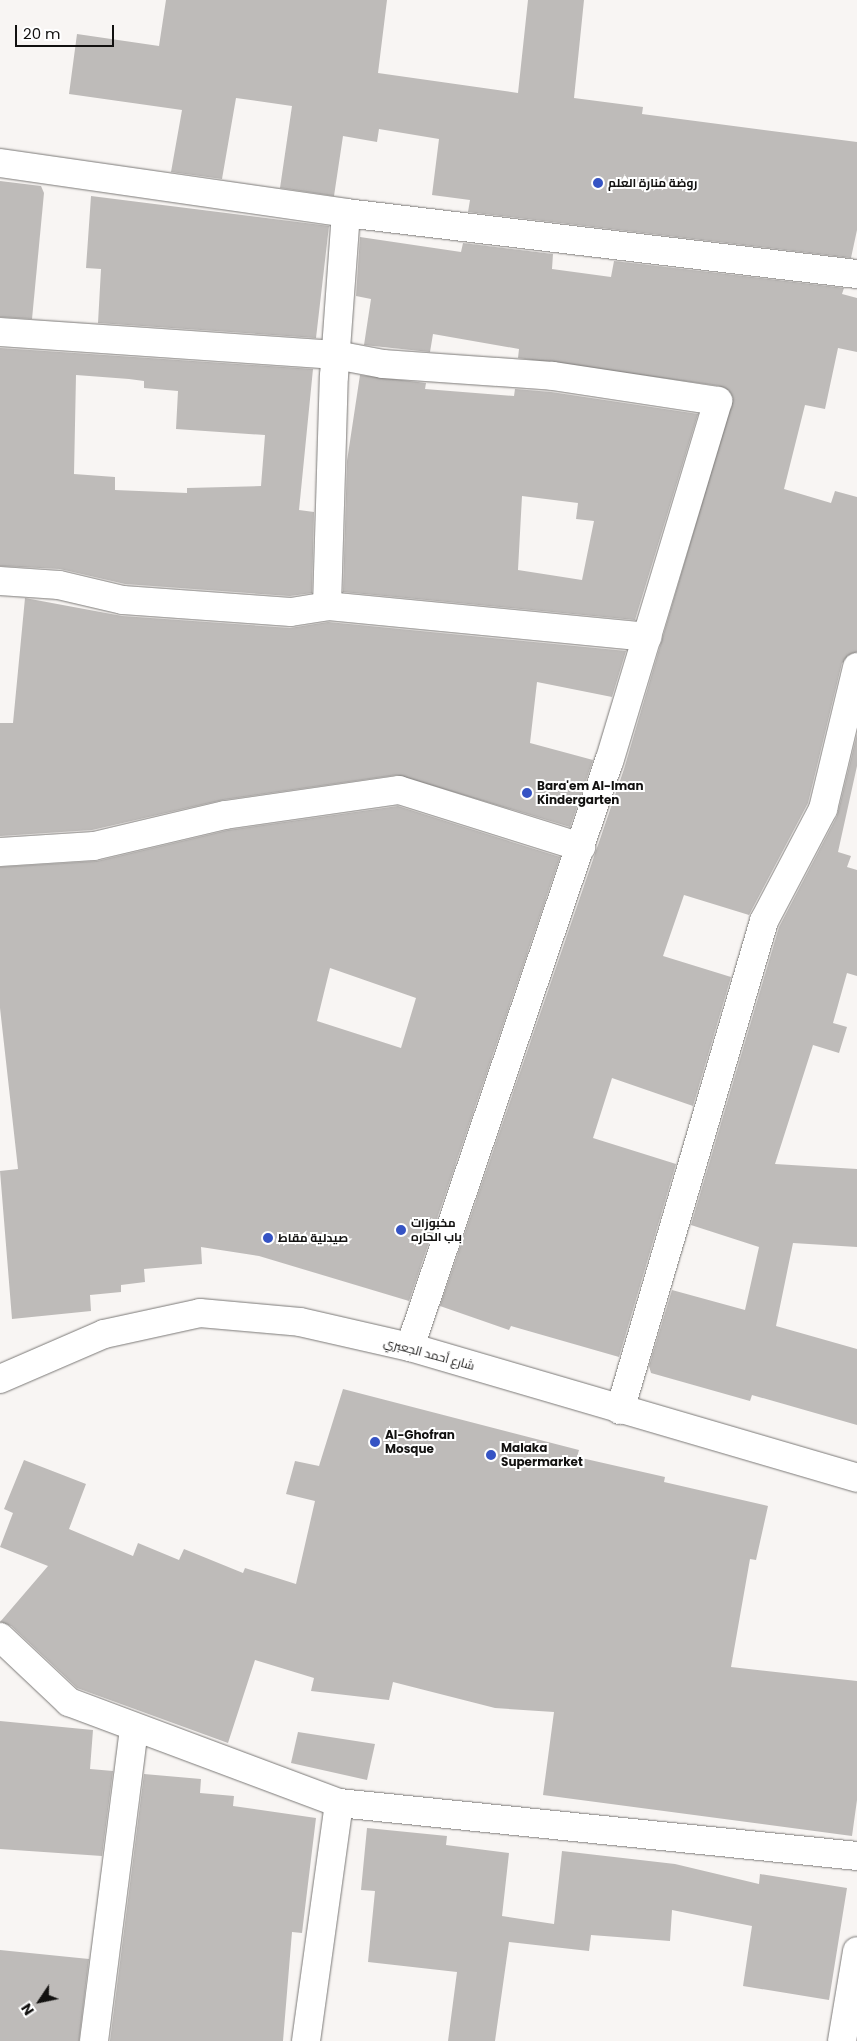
<!DOCTYPE html>
<meta charset="utf-8">
<style>
body{margin:0}
#map{position:relative;width:857px;height:2041px;overflow:hidden;background:#f8f5f3;font-family:Poppins,Cairo,sans-serif}
div>[style]{position:absolute}
.building>*{inset:0;background:#bebbb9}
.roads{filter:drop-shadow(0 0 1px #7b7977) drop-shadow(0 0 1px #7b7977)}
.minor>*{height:28px;margin:-14px;padding:0 14px;transform-origin:14px;border-radius:14px;background:#fff}
.dots>*{width:14px;height:14px;translate:-50% -50%;box-sizing:border-box;border:2px solid #fff;border-radius:50%}
span{translate:-50% -50%;white-space:nowrap;text-align:center;line-height:1.15;-webkit-text-stroke:4px #fff;paint-order:stroke}
.poi-label{font-size:12px;color:#121110;font-weight:700}
.left{translate:0 -50%;text-align:left}
.street-label{font-size:12px;color:#121110}
.north{position:absolute;left:15px;top:1976px;width:50px;height:50px;-webkit-text-stroke:4px #fff;paint-order:stroke;rotate:236deg;font-size:14px;font-weight:700;line-height:20px;text-align:center;color:#121110}
.north::after{content:'';display:block;margin:auto;width:18px;height:22px;background:#121110;clip-path:polygon(50% 0,100% 100%,50% 72%,0 100%)}
.scale{position:absolute;left:15px;top:25px;width:99px;height:22px;box-sizing:border-box;border:2px solid #121110;border-top:0;padding-left:6px;font-size:15px;line-height:18px;white-space:nowrap;color:#121110;-webkit-text-stroke:4px #fff;paint-order:stroke}
</style>
<div id="map">
<div class="building">
<i style="clip-path:polygon(166px 0,387px 0,378px 73px,518px 93px,528px 0,584px 0,574px 98px,643px 107px,642px 114px,857px 142px,857px 230px,851px 258px,468px 212px,470px 200px,432px 195px,439px 139px,379px 129px,377px 142px,343px 136px,334px 196px,280px 188px,292px 106px,236px 98px,222px 179px,171px 172px,182px 110px,69px 94px,77px 34px,159px 46px)"></i>
<i style="clip-path:polygon(0 181px,41px 186px,44px 193px,32px 319px,0 317px)"></i>
<i style="clip-path:polygon(91px 196px,329px 226px,316px 338px,98px 323px,101px 269px,86px 268px)"></i>
<i style="clip-path:polygon(360px 237px,461px 252px,463px 243px,553px 254px,552px 269px,611px 277px,614px 261px,844px 288px,842px 294px,857px 298px,857px 352px,838px 348px,825px 409px,805px 405px,784px 489px,831px 503px,835px 491px,857px 497px,857px 652px,842px 663px,808px 803px,749px 915px,684px 895px,663px 956px,731px 977px,693px 1106px,612px 1078px,593px 1138px,676px 1164px,619px 1357px,511px 1326px,509px 1330px,440px 1306px,624px 769px,733px 397px,720px 386px,518px 358px,519px 349px,433px 334px,430px 352px,364px 345px,371px 299px,356px 296px)"></i>
<i style="clip-path:polygon(evenodd,0 348px,313px 369px,299px 510px,314px 512px,312px 593px,290px 596px,125px 584px,60px 569px,0 566px,0 348px,76px 375px,129px 379px,144px 381px,144px 388px,178px 391px,176px 429px,265px 435px,261px 486px,187px 488px,187px 493px,115px 490px,115px 477px,74px 474px,76px 375px)"></i>
<i style="clip-path:polygon(evenodd,360px 375px,426px 383px,425px 389px,514px 396px,515px 389px,551px 392px,698px 414px,635px 620px,343px 592px,347px 461px,360px 375px,522px 496px,578px 503px,576px 519px,594px 521px,582px 580px,518px 570px,522px 496px)"></i>
<i style="clip-path:polygon(25px 598px,122px 616px,290px 628px,328px 622px,626px 651px,612px 697px,537px 682px,530px 743px,593px 760px,570px 827px,397px 775px,223px 800px,92px 830px,0 836px,0 723px,13px 723px)"></i>
<i style="clip-path:polygon(857px 734px,857px 766px,838px 852px,851px 856px,847px 867px,857px 870px,857px 976px,847px 973px,833px 1023px,847px 1027px,839px 1053px,813px 1045px,775px 1164px,857px 1169px,857px 1247px,793px 1243px,776px 1326px,857px 1349px,857px 1425px,752px 1395px,750px 1401px,651px 1373px,649px 1366px,672px 1290px,745px 1310px,759px 1247px,691px 1225px,779px 927px,837px 816px)"></i>
<i style="clip-path:polygon(evenodd,398px 806px,560px 857px,409px 1301px,259px 1256px,201px 1247px,202px 1264px,144px 1269px,145px 1282px,121px 1285px,121px 1292px,90px 1295px,91px 1311px,12px 1319px,0 1171px,18px 1169px,0 1008px,0 867px,97px 861px,228px 830px,398px 806px,330px 968px,416px 998px,401px 1048px,317px 1021px,330px 968px)"></i>
<i style="clip-path:polygon(343px 1389px,579px 1450px,577px 1457px,665px 1477px,664px 1482px,768px 1506px,756px 1560px,750px 1559px,731px 1667px,857px 1681px,857px 1800px,852px 1836px,543px 1795px,554px 1712px,495px 1708px,393px 1682px,389px 1700px,311px 1691px,314px 1678px,255px 1660px,228px 1743px,77px 1688px,11px 1626px,0 1622px,48px 1566px,0 1547px,13px 1513px,4px 1509px,24px 1460px,86px 1484px,69px 1529px,133px 1556px,138px 1543px,179px 1560px,184px 1549px,243px 1573px,245px 1568px,296px 1584px,315px 1501px,286px 1494px,295px 1461px,319px 1466px)"></i>
<i style="clip-path:polygon(0 1721px,93px 1730px,90px 1769px,113px 1771px,102px 1856px,0 1849px)"></i>
<i style="clip-path:polygon(298px 1732px,375px 1744px,367px 1780px,291px 1763px)"></i>
<i style="clip-path:polygon(144px 1774px,201px 1779px,200px 1793px,234px 1796px,233px 1806px,316px 1818px,302px 1933px,292px 1932px,283px 2041px,110px 2041px)"></i>
<i style="clip-path:polygon(367px 1828px,447px 1836px,446px 1845px,509px 1853px,502px 1916px,554px 1924px,562px 1851px,675px 1864px,759px 1884px,760px 1874px,847px 1888px,829px 2000px,743px 1986px,752px 1926px,672px 1910px,670px 1941px,591px 1935px,589px 1951px,509px 1942px,495px 2041px,448px 2041px,457px 1972px,368px 1962px,375px 1891px,361px 1890px)"></i>
<i style="clip-path:polygon(0 1950px,89px 1959px,79px 2041px,0 2041px)"></i>
</div>
<div class="roads">
<div class="minor">
<i style="left:0;top:163px;width:350px;rotate:8.2deg"></i>
<i style="left:346px;top:213px;width:515px;rotate:6.81deg"></i>
<i style="left:0;top:332px;width:337px;rotate:3.9deg"></i>
<i style="left:336px;top:355px;width:48px;rotate:10.8deg"></i>
<i style="left:383px;top:364px;width:170px;rotate:4deg"></i>
<i style="left:553px;top:376px;width:167px;rotate:8.6deg"></i>
<i style="left:718px;top:401px;width:376px;rotate:106.8deg"></i>
<i style="left:609px;top:761px;width:619px;rotate:108.76deg"></i>
<i style="left:0;top:581px;width:59px;rotate:3.9deg"></i>
<i style="left:59px;top:585px;width:66px;rotate:13.2deg"></i>
<i style="left:123px;top:600px;width:168px;rotate:4.1deg"></i>
<i style="left:291px;top:612px;width:36px;rotate:-9deg"></i>
<i style="left:327px;top:606px;width:322px;rotate:5.5deg"></i>
<i style="left:327px;top:606px;width:230px;rotate:-88.3deg"></i>
<i style="left:334px;top:376px;width:163px;rotate:-85.8deg"></i>
<i style="left:0;top:852px;width:94px;rotate:-3.7deg"></i>
<i style="left:94px;top:846px;width:135px;rotate:-13.3deg"></i>
<i style="left:225px;top:815px;width:176px;rotate:-8.2deg"></i>
<i style="left:399px;top:790px;width:191px;rotate:17.4deg"></i>
<i style="left:0;top:1379px;width:113px;rotate:-23.4deg"></i>
<i style="left:104px;top:1334px;width:98px;rotate:-12.3deg"></i>
<i style="left:200px;top:1313px;width:100px;rotate:5.1deg"></i>
<i style="left:300px;top:1322px;width:113px;rotate:12.8deg"></i>
<i style="left:410px;top:1347px;width:466px;rotate:16.3deg"></i>
<i style="left:620px;top:1410px;width:510px;rotate:-73.59deg"></i>
<i style="left:764px;top:921px;width:127px;rotate:-62.2deg"></i>
<i style="left:823px;top:809px;width:146px;rotate:-76.5deg"></i>
<i style="left:0;top:1637px;width:95px;rotate:43.3deg"></i>
<i style="left:69px;top:1702px;width:288px;rotate:20.5deg"></i>
<i style="left:339px;top:1803px;width:521px;rotate:5.84deg"></i>
<i style="left:94px;top:2041px;width:315px;rotate:-82.7deg"></i>
<i style="left:306px;top:2041px;width:240px;rotate:-82.1deg"></i>
<i style="left:842px;top:2041px;width:91px;rotate:-80.5deg"></i>
</div>
</div>
<div class="dots">
<i style="left:598px;top:183px;background:#3553c4"></i>
<i style="left:527px;top:793px;background:#3553c4"></i>
<i style="left:401px;top:1230px;background:#3553c4"></i>
<i style="left:268px;top:1238px;background:#3553c4"></i>
<i style="left:375px;top:1442px;background:#3553c4"></i>
<i style="left:491px;top:1455px;background:#3553c4"></i>
</div>
<div class="poi-label">
<span class="left" style="left:608px;top:183px">روضة منارة العلم</span>
<span class="left" style="left:537px;top:793px">Bara'em Al-Iman<br>Kindergarten</span>
<span class="left" style="left:411px;top:1230px">مخبوزات<br>باب الحاره</span>
<span class="left" style="left:278px;top:1238px">صيدلية مقاط</span>
<span class="left" style="left:385px;top:1442px">Al-Ghofran<br>Mosque</span>
<span class="left" style="left:501px;top:1455px">Malaka<br>Supermarket</span>
</div>
<div class="street-label">
<span style="left:429px;top:1354px;rotate:15deg">شارع أحمد الجعبري</span>
</div>
<div class="north">N</div>
<div class="scale">20 m</div>
</div>
